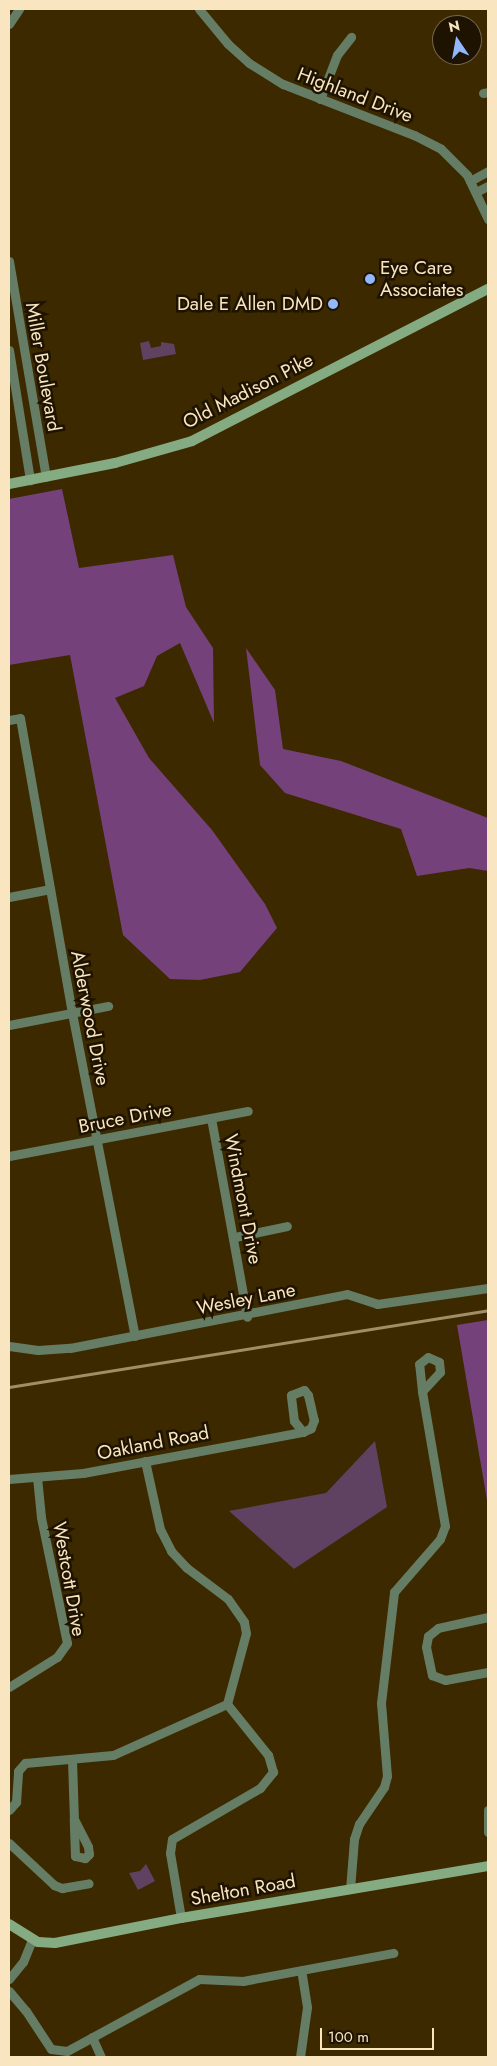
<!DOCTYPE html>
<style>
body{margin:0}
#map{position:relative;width:497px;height:2066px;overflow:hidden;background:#3c2900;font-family:Jost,sans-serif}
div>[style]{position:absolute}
.green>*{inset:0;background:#5f4162}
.forest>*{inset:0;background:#74417a}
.street>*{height:9px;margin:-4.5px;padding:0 4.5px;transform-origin:4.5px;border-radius:4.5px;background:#657d64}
.secondary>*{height:10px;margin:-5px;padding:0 5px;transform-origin:5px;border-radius:5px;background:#85ab82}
.rail>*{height:2.5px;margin:-1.25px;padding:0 1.25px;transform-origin:1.25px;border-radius:1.25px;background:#a18e67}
.dots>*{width:14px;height:14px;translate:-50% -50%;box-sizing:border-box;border:2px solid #1e1300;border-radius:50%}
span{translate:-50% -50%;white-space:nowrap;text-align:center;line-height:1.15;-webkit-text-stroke:5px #1e1300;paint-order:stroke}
.street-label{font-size:19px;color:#f9e6c1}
.poi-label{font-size:19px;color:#f9e6c1}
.left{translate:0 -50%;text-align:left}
.right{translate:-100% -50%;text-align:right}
.frame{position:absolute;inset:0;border:10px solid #f9e6c1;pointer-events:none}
.north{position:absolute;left:432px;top:15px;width:50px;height:50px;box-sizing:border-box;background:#1e1300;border:1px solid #76674d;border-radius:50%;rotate:348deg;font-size:14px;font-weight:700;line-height:20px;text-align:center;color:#f9e6c1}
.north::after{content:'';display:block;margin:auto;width:18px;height:22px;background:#93b7fd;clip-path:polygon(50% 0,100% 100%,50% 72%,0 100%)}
.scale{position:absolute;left:320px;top:2028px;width:114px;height:22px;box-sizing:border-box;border:2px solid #f9e6c1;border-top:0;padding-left:6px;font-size:15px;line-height:18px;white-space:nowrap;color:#f9e6c1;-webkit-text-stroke:4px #1e1300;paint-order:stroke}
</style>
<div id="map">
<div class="green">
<i style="clip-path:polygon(149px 341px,151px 348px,161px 346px,161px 342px,174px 344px,176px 354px,143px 360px,140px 343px)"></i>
<i style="clip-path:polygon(375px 1441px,387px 1507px,294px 1569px,229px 1511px,326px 1493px)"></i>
<i style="clip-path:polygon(146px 1864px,155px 1881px,138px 1890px,129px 1873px,140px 1871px)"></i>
</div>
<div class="forest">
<i style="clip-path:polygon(62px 489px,79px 568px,173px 555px,186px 607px,213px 648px,214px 723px,180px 643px,157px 656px,144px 686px,115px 698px,149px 758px,212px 830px,265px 904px,277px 928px,240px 972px,200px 980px,170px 979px,123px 935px,70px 655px,9px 665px,9px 499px)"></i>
<i style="clip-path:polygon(246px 648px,275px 690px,283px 749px,341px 761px,488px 818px,488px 871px,469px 868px,417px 876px,401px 829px,285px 793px,260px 765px)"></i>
<i style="clip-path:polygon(488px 1320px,488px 1506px,457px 1325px)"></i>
</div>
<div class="street">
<i style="left:199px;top:9px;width:45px;rotate:50.4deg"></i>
<i style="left:228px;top:44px;width:28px;rotate:42deg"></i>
<i style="left:249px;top:63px;width:40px;rotate:32deg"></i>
<i style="left:283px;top:84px;width:141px;rotate:21.3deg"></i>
<i style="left:414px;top:135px;width:30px;rotate:27deg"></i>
<i style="left:441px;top:149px;width:37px;rotate:45deg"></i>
<i style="left:467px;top:175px;width:49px;rotate:64.5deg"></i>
<i style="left:9px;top:24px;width:18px;rotate:-56deg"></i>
<i style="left:483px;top:93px;width:5px;rotate:-11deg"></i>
<i style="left:320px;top:99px;width:47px;rotate:-68.9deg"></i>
<i style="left:337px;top:55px;width:23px;rotate:-52deg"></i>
<i style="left:470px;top:181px;width:21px;rotate:-29deg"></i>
<i style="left:476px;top:192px;width:13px;rotate:-27deg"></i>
<i style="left:9px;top:261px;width:219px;rotate:80.3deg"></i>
<i style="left:9px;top:350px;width:132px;rotate:80.8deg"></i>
<i style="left:9px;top:720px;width:11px;rotate:-10deg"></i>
<i style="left:20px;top:718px;width:300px;rotate:80deg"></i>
<i style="left:72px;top:1013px;width:329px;rotate:79deg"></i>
<i style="left:9px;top:897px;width:42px;rotate:-11deg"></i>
<i style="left:9px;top:1025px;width:101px;rotate:-10.9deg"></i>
<i style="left:211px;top:1118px;width:202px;rotate:79.7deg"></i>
<i style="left:9px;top:1156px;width:243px;rotate:-10.7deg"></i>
<i style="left:235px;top:1237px;width:53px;rotate:-11.9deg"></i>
<i style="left:9px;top:1346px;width:29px;rotate:8deg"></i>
<i style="left:38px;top:1350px;width:32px;rotate:-4deg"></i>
<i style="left:70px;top:1348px;width:282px;rotate:-11deg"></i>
<i style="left:347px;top:1294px;width:32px;rotate:18deg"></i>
<i style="left:377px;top:1304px;width:112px;rotate:-8.2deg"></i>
<i style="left:428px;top:1357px;width:12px;rotate:24deg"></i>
<i style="left:439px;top:1362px;width:10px;rotate:84deg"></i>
<i style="left:440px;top:1372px;width:26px;rotate:133deg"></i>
<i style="left:422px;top:1391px;width:27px;rotate:-96deg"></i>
<i style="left:419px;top:1364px;width:11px;rotate:-38deg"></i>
<i style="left:304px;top:1390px;width:6px;rotate:51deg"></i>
<i style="left:308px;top:1395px;width:26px;rotate:77deg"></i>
<i style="left:314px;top:1420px;width:9px;rotate:111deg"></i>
<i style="left:311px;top:1428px;width:9px;rotate:153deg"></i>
<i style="left:303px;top:1432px;width:14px;rotate:-129deg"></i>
<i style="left:294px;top:1421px;width:26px;rotate:-97deg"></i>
<i style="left:291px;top:1395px;width:14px;rotate:-21deg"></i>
<i style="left:145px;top:1461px;width:70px;rotate:77.6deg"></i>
<i style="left:160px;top:1529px;width:25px;rotate:63deg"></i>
<i style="left:171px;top:1551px;width:23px;rotate:47deg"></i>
<i style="left:187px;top:1568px;width:51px;rotate:37.1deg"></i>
<i style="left:228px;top:1599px;width:28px;rotate:55deg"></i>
<i style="left:244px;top:1622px;width:11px;rotate:80deg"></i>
<i style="left:246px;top:1633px;width:73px;rotate:105deg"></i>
<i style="left:9px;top:1479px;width:74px;rotate:-4.6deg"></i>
<i style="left:83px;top:1473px;width:224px;rotate:-10.6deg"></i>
<i style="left:488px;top:1617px;width:51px;rotate:167.6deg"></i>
<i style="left:438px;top:1628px;width:13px;rotate:141deg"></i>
<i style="left:428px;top:1636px;width:11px;rotate:100deg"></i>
<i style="left:426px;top:1647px;width:29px;rotate:78deg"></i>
<i style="left:432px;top:1675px;width:14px;rotate:21deg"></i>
<i style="left:445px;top:1680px;width:44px;rotate:-10.5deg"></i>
<i style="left:9px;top:1687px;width:57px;rotate:-32deg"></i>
<i style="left:57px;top:1657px;width:17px;rotate:-54deg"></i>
<i style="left:67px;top:1643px;width:129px;rotate:-101.7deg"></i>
<i style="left:41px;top:1517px;width:40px;rotate:-95.7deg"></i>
<i style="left:72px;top:1760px;width:59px;rotate:88.1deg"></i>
<i style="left:9px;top:1810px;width:11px;rotate:-49deg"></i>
<i style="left:16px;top:1802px;width:31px;rotate:-86deg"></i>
<i style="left:18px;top:1771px;width:11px;rotate:-49deg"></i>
<i style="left:25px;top:1763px;width:88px;rotate:-5.2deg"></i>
<i style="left:113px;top:1755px;width:125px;rotate:-24.1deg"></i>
<i style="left:488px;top:1810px;width:22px;rotate:90deg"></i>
<i style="left:74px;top:1819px;width:31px;rotate:63deg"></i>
<i style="left:88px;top:1847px;width:7px;rotate:82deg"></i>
<i style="left:89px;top:1854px;width:6px;rotate:135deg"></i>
<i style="left:85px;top:1858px;width:10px;rotate:-169deg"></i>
<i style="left:75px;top:1856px;width:37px;rotate:-92deg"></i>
<i style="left:9px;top:1843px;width:62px;rotate:43deg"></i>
<i style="left:54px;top:1885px;width:9px;rotate:21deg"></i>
<i style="left:62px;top:1888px;width:27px;rotate:-10deg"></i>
<i style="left:350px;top:1889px;width:50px;rotate:-85.4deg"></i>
<i style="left:354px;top:1839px;width:16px;rotate:-72deg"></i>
<i style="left:359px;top:1824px;width:45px;rotate:-56deg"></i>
<i style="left:384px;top:1787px;width:11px;rotate:-75deg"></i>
<i style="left:387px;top:1776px;width:73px;rotate:-94.7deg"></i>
<i style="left:381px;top:1703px;width:112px;rotate:-83.3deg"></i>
<i style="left:394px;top:1592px;width:70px;rotate:-49deg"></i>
<i style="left:440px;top:1539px;width:14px;rotate:-69deg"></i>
<i style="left:445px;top:1526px;width:137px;rotate:-99.7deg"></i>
<i style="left:181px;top:1918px;width:66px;rotate:-99.6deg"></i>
<i style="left:170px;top:1853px;width:14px;rotate:-82deg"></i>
<i style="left:172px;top:1839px;width:102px;rotate:-30.1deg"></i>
<i style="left:260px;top:1788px;width:21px;rotate:-51deg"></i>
<i style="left:273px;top:1772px;width:18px;rotate:-106deg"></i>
<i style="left:268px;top:1755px;width:65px;rotate:-128.8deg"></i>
<i style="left:9px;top:1979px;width:22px;rotate:-51deg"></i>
<i style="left:23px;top:1962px;width:24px;rotate:-68deg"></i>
<i style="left:9px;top:1991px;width:26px;rotate:50deg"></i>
<i style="left:26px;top:2011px;width:45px;rotate:56.7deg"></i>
<i style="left:51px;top:2049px;width:16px;rotate:7deg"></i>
<i style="left:67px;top:2051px;width:150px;rotate:-28.6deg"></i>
<i style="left:199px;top:1979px;width:44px;rotate:2.6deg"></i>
<i style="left:243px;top:1981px;width:153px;rotate:-10.6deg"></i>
<i style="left:92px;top:2037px;width:22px;rotate:66deg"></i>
<i style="left:300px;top:2057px;width:50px;rotate:-82deg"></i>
<i style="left:307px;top:2007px;width:37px;rotate:-99deg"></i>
</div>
<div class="secondary">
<i style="left:9px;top:484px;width:108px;rotate:-11.2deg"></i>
<i style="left:115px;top:463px;width:80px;rotate:-15.9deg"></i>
<i style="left:192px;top:441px;width:333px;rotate:-27.2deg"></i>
<i style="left:9px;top:1924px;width:34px;rotate:32deg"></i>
<i style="left:38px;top:1942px;width:17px;rotate:3deg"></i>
<i style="left:55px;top:1943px;width:128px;rotate:-11.2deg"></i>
<i style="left:181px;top:1918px;width:311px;rotate:-9.6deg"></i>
</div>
<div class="rail">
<i style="left:9px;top:1387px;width:485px;rotate:-9.1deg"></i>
</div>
<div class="dots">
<i style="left:370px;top:279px;background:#93b7fd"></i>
<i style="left:333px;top:304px;background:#93b7fd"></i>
</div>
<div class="street-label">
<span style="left:355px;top:95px;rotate:21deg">Highland Drive</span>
<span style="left:43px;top:367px;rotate:80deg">Miller Boulevard</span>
<span style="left:248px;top:391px;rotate:-27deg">Old Madison Pike</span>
<span style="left:90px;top:1018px;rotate:79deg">Alderwood Drive</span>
<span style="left:125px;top:1118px;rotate:-11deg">Bruce Drive</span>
<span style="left:243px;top:1199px;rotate:79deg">Windmont Drive</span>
<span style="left:246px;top:1299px;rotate:-11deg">Wesley Lane</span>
<span style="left:153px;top:1443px;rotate:-11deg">Oakland Road</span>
<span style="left:69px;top:1579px;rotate:80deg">Westcott Drive</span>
<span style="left:243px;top:1890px;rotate:-10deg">Shelton Road</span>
</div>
<div class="poi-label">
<span class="left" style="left:380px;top:279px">Eye Care<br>Associates</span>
<span class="right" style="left:323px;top:304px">Dale E Allen DMD</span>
</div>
<div class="frame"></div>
<div class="north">N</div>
<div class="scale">100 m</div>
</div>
